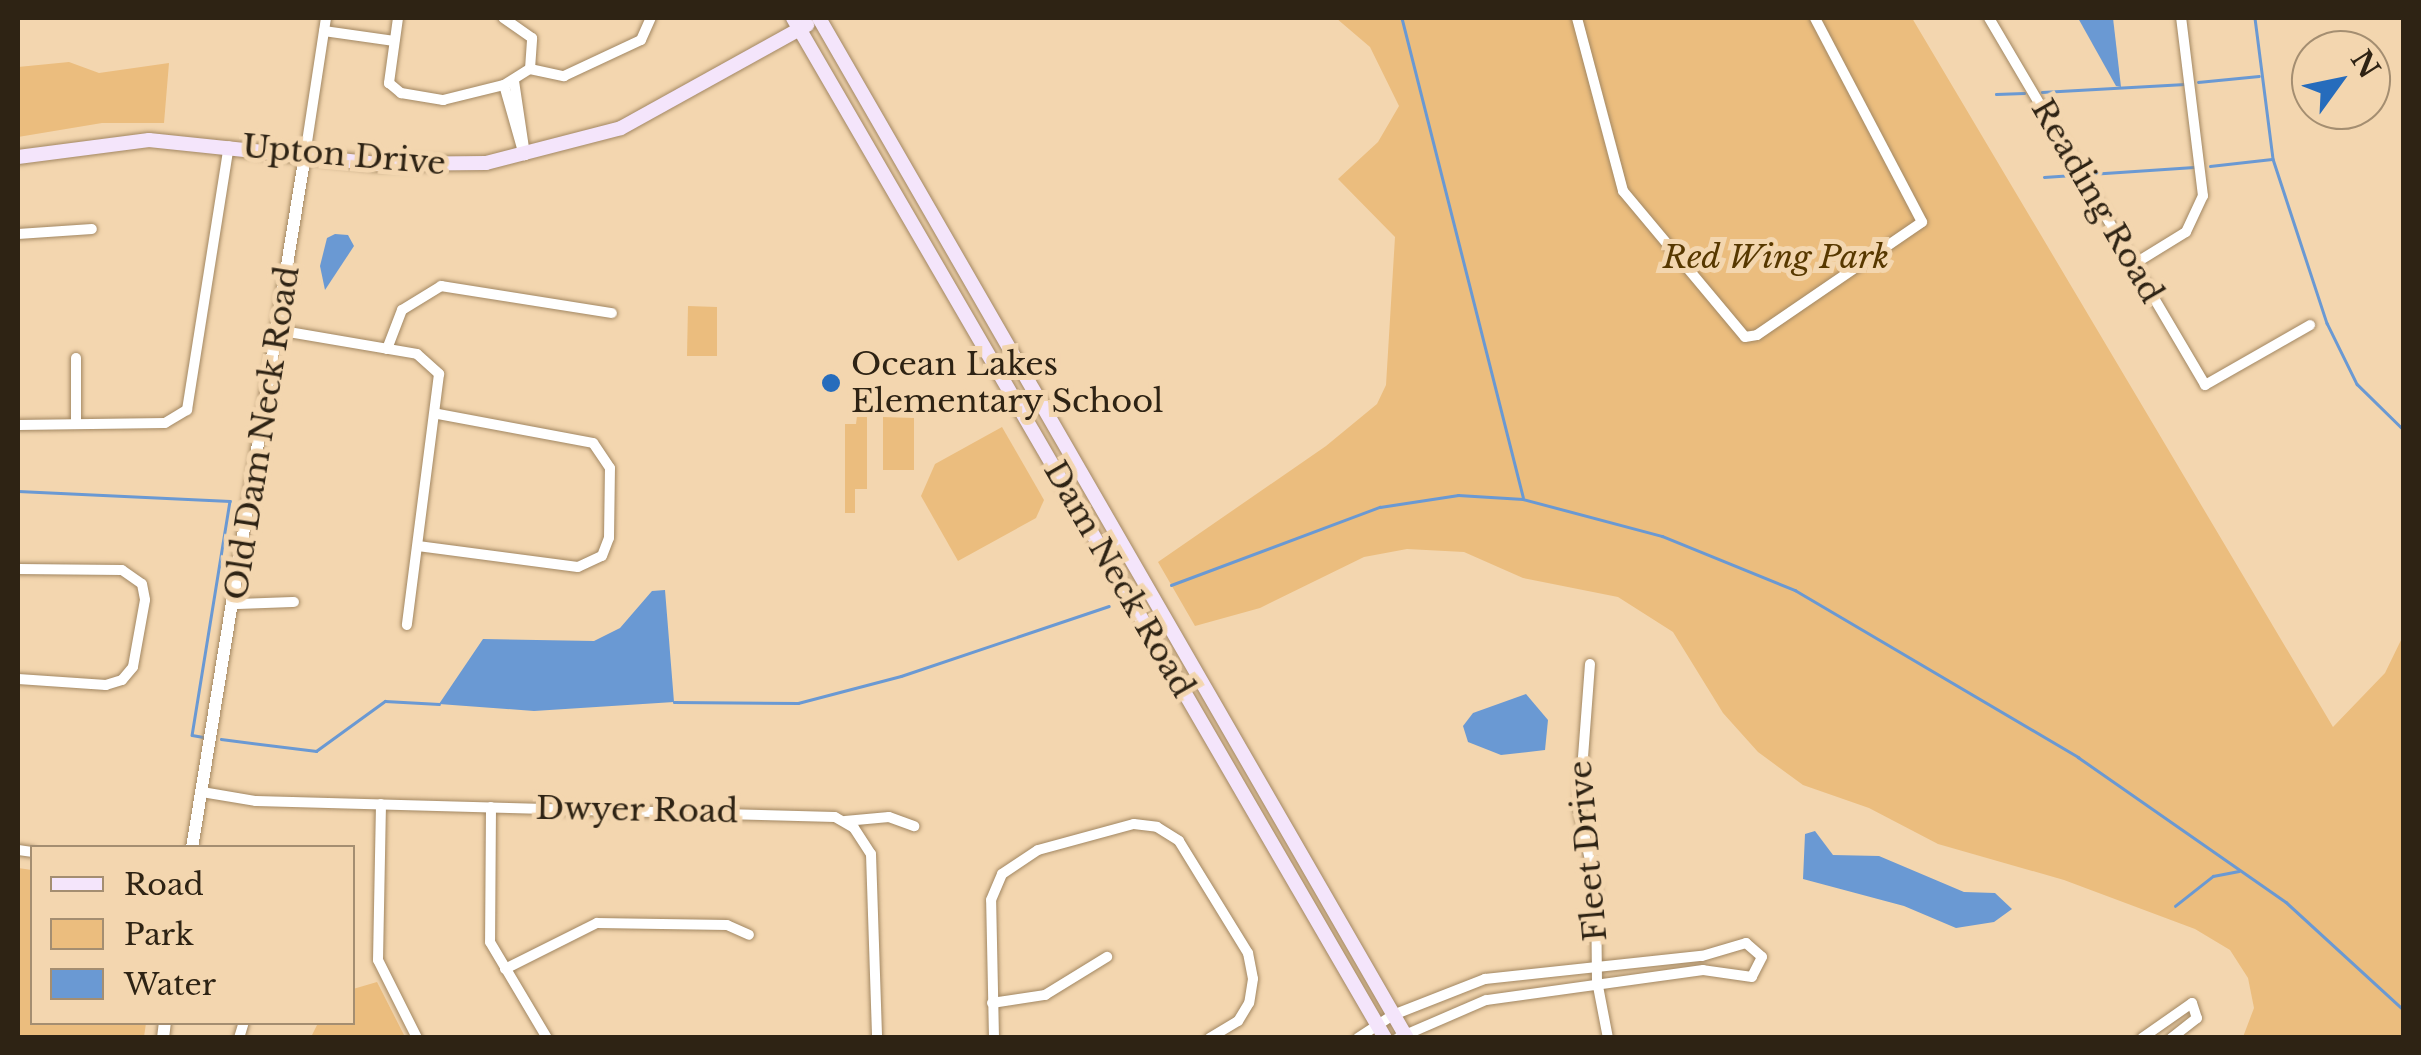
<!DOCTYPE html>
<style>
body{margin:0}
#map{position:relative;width:2421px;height:1055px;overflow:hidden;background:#f3d6af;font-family:"Libre Baskerville",serif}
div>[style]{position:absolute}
.green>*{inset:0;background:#ebbd7e}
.water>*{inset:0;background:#6a99d3}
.stream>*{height:2.5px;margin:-1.25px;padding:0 1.25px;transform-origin:1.25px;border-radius:1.25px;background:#6a99d3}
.roads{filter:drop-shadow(0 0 2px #a28762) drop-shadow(0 0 2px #a28762)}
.minor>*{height:10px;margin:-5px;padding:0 5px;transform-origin:5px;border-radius:5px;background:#fff}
.tertiary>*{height:12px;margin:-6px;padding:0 6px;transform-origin:6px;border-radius:6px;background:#fff}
.secondary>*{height:14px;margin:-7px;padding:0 7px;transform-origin:7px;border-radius:7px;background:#f4e5fb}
.dots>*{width:28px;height:28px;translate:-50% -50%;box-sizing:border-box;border:5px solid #f3d6af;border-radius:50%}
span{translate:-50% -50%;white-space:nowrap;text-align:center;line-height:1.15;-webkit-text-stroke:10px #f3d6af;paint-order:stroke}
.street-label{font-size:32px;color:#2e2314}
.park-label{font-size:32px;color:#573800;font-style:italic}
.poi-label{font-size:32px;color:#2e2314}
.left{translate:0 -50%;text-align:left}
.frame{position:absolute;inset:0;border:20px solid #2e2314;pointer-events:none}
.legend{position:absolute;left:30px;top:845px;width:325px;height:180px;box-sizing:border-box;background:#f3d6af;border:2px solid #a48e71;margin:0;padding:12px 18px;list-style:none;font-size:30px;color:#2e2314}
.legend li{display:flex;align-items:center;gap:20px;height:50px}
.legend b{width:50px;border:2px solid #a48e71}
.north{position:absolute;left:2291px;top:30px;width:100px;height:100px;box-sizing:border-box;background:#f3d6af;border:2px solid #a48e71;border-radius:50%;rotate:57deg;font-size:28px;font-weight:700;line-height:40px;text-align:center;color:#2e2314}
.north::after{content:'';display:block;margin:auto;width:35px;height:45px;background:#266cbc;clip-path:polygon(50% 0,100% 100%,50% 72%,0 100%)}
</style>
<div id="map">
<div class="green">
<i style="clip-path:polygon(1336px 18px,1912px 18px,2333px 727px,2385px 673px,2403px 636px,2403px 1037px,2243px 1037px,2254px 1008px,2248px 978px,2230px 950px,2195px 929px,2064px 880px,1938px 844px,1869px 808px,1803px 785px,1758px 752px,1723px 713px,1673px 632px,1618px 597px,1523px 578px,1464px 552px,1407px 549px,1364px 557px,1260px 608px,1195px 626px,1158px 562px,1326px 446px,1377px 404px,1386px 385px,1395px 237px,1338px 179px,1378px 142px,1399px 106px,1370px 47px)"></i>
<i style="clip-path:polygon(69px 62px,99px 73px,169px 63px,164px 123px,102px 123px,18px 137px,18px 67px)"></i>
<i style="clip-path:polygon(688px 306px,717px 307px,717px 356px,687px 356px)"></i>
<i style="clip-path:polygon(859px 400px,867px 400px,867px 489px,855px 489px,855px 513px,845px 513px,845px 424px,856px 424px)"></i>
<i style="clip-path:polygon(883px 417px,914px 418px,914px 470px,883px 470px)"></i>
<i style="clip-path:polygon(1002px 427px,1044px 500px,1036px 518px,958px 561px,921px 496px,935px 464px)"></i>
<i style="clip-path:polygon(18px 868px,32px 870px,32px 1022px,146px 1023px,144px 1037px,18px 1037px)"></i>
<i style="clip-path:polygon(377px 982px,405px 1037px,311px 1037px,318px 1023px,352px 1022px,353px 989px)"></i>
</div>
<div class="water">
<i style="clip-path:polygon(2078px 18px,2113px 18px,2121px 87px,2116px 86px)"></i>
<i style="clip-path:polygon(335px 234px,348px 235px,354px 246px,325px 290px,320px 266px,327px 238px)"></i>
<i style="clip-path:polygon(665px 590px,674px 702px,534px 711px,439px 704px,483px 639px,594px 641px,620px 628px,652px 591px)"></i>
<i style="clip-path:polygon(1526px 694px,1548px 720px,1545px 750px,1501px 755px,1468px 742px,1463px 726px,1473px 713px)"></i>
<i style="clip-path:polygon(1815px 831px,1833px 855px,1879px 856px,1964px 892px,1995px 893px,2012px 909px,1994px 922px,1956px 928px,1904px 906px,1803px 879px,1805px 834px)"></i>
</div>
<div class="stream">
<i style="left:1402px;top:18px;width:494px;rotate:75.8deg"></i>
<i style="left:2255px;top:18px;width:142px;rotate:82.7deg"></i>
<i style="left:2273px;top:159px;width:173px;rotate:71.8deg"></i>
<i style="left:2327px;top:323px;width:68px;rotate:63.8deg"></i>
<i style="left:2357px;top:384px;width:66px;rotate:44.4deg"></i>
<i style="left:2198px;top:82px;width:61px;rotate:-5.6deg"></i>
<i style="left:2042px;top:92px;width:143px;rotate:-3.2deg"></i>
<i style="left:1996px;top:94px;width:28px;rotate:-2deg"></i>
<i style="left:2210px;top:166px;width:62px;rotate:-6.4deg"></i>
<i style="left:2090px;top:174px;width:104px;rotate:-3.9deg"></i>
<i style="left:2044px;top:177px;width:29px;rotate:-4deg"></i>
<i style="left:18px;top:491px;width:212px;rotate:2.7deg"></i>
<i style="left:230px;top:501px;width:237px;rotate:99.2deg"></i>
<i style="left:192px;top:735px;width:11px;rotate:10deg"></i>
<i style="left:1171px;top:585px;width:223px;rotate:-20.5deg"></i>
<i style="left:1380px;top:507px;width:79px;rotate:-8.7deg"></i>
<i style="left:1458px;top:495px;width:65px;rotate:3.5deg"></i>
<i style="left:1523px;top:499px;width:144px;rotate:14.9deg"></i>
<i style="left:1662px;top:536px;width:144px;rotate:22.1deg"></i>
<i style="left:1795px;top:590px;width:329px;rotate:30.5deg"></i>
<i style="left:2078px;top:757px;width:254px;rotate:34.9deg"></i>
<i style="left:2286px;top:902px;width:160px;rotate:42.5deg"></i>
<i style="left:674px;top:702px;width:124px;rotate:0.5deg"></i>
<i style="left:798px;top:703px;width:106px;rotate:-14.7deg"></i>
<i style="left:901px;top:676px;width:219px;rotate:-18.6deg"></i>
<i style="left:221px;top:739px;width:96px;rotate:7.2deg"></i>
<i style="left:316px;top:751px;width:85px;rotate:-35.9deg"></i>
<i style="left:385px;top:701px;width:54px;rotate:3.2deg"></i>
<i style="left:2175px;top:906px;width:48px;rotate:-38.3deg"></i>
<i style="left:2213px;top:876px;width:26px;rotate:-11deg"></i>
</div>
<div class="roads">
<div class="minor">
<i style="left:398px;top:18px;width:66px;rotate:97.9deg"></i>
<i style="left:389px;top:83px;width:16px;rotate:40deg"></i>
<i style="left:401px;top:93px;width:43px;rotate:9.5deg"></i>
<i style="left:443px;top:100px;width:63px;rotate:-13.8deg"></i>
<i style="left:504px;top:85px;width:31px;rotate:-32deg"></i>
<i style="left:530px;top:69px;width:31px;rotate:-86deg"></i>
<i style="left:532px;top:38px;width:35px;rotate:-145deg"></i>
<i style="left:1577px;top:18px;width:179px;rotate:75.1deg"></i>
<i style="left:1623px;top:191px;width:190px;rotate:50.1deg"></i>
<i style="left:1745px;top:337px;width:12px;rotate:-9deg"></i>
<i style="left:1757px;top:335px;width:200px;rotate:-34.4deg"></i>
<i style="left:1922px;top:222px;width:230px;rotate:-117.7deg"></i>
<i style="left:1989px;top:18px;width:426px;rotate:59.5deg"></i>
<i style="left:2205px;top:385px;width:121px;rotate:-29.7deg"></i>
<i style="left:324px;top:31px;width:71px;rotate:8.1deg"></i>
<i style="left:530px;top:69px;width:35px;rotate:12deg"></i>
<i style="left:564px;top:76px;width:85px;rotate:-25.1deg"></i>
<i style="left:641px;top:40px;width:24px;rotate:-66deg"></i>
<i style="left:514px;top:81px;width:75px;rotate:81.5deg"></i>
<i style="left:504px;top:85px;width:73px;rotate:74.1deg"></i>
<i style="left:305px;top:155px;width:139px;rotate:-81.3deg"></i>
<i style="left:18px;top:234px;width:74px;rotate:-3.9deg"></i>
<i style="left:2134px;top:264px;width:61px;rotate:-31.6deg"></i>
<i style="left:2186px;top:232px;width:40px;rotate:-65deg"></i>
<i style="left:2203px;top:196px;width:179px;rotate:-97deg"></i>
<i style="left:277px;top:330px;width:142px;rotate:9.7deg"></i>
<i style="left:417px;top:354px;width:30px;rotate:42deg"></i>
<i style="left:439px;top:374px;width:253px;rotate:97.3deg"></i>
<i style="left:387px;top:349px;width:42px;rotate:-69deg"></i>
<i style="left:402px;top:310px;width:46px;rotate:-31.6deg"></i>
<i style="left:441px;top:286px;width:173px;rotate:9deg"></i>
<i style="left:76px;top:424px;width:66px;rotate:-90deg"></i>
<i style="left:18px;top:425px;width:147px;rotate:-0.8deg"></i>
<i style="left:165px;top:423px;width:26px;rotate:-31deg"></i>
<i style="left:187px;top:410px;width:267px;rotate:-81deg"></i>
<i style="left:418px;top:546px;width:161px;rotate:7.5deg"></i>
<i style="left:578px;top:567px;width:26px;rotate:-25deg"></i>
<i style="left:602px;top:556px;width:19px;rotate:-69deg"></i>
<i style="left:609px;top:538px;width:70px;rotate:-89.2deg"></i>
<i style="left:610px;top:468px;width:30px;rotate:-124deg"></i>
<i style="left:593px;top:443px;width:158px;rotate:-169.4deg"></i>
<i style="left:18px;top:569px;width:104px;rotate:0.6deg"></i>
<i style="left:122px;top:570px;width:24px;rotate:35deg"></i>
<i style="left:142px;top:584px;width:16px;rotate:79deg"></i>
<i style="left:145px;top:600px;width:68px;rotate:100.2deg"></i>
<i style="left:133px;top:667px;width:17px;rotate:130deg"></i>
<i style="left:122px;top:680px;width:17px;rotate:163deg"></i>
<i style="left:106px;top:685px;width:88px;rotate:-176.1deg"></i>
<i style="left:236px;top:604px;width:58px;rotate:-2deg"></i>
<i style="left:1590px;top:664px;width:146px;rotate:94.3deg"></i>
<i style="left:1579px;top:810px;width:79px;rotate:77.6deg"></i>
<i style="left:1596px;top:887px;width:94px;rotate:89.4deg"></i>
<i style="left:1597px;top:981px;width:58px;rotate:79.1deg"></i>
<i style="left:202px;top:792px;width:55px;rotate:9.5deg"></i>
<i style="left:256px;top:801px;width:579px;rotate:1.58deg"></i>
<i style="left:835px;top:817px;width:22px;rotate:30deg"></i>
<i style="left:854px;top:828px;width:31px;rotate:57deg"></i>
<i style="left:871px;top:854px;width:184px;rotate:88.1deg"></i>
<i style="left:381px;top:804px;width:156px;rotate:91.1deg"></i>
<i style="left:378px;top:960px;width:87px;rotate:63.4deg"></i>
<i style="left:491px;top:807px;width:135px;rotate:90.4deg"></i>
<i style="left:490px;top:942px;width:112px;rotate:59.3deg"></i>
<i style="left:845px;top:821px;width:44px;rotate:-5.2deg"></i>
<i style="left:889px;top:817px;width:27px;rotate:20deg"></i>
<i style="left:18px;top:850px;width:14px;rotate:8deg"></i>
<i style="left:505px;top:969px;width:103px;rotate:-26.6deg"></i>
<i style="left:597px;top:923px;width:130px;rotate:0.9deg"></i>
<i style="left:727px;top:925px;width:24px;rotate:24deg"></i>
<i style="left:992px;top:1003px;width:54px;rotate:-8.6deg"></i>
<i style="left:1045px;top:995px;width:73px;rotate:-31.5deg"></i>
<i style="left:239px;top:1038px;width:17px;rotate:-73deg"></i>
<i style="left:994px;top:1038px;width:138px;rotate:-91.2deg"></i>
<i style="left:991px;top:900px;width:28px;rotate:-67deg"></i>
<i style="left:1002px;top:874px;width:43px;rotate:-33.7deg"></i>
<i style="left:1038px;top:850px;width:99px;rotate:-15.2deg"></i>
<i style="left:1134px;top:824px;width:23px;rotate:7deg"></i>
<i style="left:1157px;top:827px;width:26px;rotate:32deg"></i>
<i style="left:1179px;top:841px;width:132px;rotate:58.4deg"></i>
<i style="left:1248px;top:953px;width:26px;rotate:79deg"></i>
<i style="left:1253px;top:979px;width:24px;rotate:99deg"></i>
<i style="left:1249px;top:1003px;width:21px;rotate:121deg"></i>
<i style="left:1238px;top:1021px;width:33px;rotate:149deg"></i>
<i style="left:1358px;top:1038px;width:42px;rotate:-33.3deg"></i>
<i style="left:1393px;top:1015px;width:99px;rotate:-21.4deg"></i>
<i style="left:1485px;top:979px;width:218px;rotate:-6.1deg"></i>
<i style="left:1702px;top:956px;width:46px;rotate:-16.5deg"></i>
<i style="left:1746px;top:943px;width:21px;rotate:41deg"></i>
<i style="left:1762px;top:957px;width:22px;rotate:117deg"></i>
<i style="left:1752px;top:977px;width:49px;rotate:-171.9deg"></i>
<i style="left:1703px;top:970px;width:219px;rotate:172.1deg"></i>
<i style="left:1486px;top:1000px;width:96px;rotate:156.6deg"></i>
<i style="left:2142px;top:1038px;width:61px;rotate:-35deg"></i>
<i style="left:2192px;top:1003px;width:16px;rotate:72deg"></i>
<i style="left:2197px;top:1018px;width:33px;rotate:142deg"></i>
</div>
<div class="tertiary">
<i style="left:192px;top:848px;width:702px;rotate:-80.74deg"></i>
<i style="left:163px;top:1038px;width:16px;rotate:-83deg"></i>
</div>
<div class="secondary">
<i style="left:793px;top:18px;width:1179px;rotate:59.87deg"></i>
<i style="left:819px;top:18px;width:1177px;rotate:60.04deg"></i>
<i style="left:18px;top:157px;width:132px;rotate:-7.4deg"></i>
<i style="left:149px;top:140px;width:228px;rotate:6deg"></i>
<i style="left:376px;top:164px;width:110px;rotate:-0.5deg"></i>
<i style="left:486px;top:163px;width:139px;rotate:-14.5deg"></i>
<i style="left:621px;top:128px;width:213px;rotate:-29deg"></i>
</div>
</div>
<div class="dots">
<i style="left:831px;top:383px;background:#266cbc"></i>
</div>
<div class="street-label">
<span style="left:344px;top:155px;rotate:5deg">Upton Drive</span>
<span style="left:2097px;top:201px;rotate:60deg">Reading Road</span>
<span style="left:262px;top:433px;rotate:-81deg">Old Dam Neck Road</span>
<span style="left:1119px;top:579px;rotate:60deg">Dam Neck Road</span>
<span style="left:637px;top:810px;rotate:1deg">Dwyer Road</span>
<span style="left:1588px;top:851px;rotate:-95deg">Fleet Drive</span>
</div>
<div class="park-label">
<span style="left:1776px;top:257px">Red Wing Park</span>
</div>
<div class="poi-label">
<span class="left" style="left:851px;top:383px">Ocean Lakes<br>Elementary School</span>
</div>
<div class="frame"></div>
<ul class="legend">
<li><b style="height:12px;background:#f4e5fb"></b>Road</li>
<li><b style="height:28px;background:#ebbd7e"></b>Park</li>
<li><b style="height:28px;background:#6a99d3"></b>Water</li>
</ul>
<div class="north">N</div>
</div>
